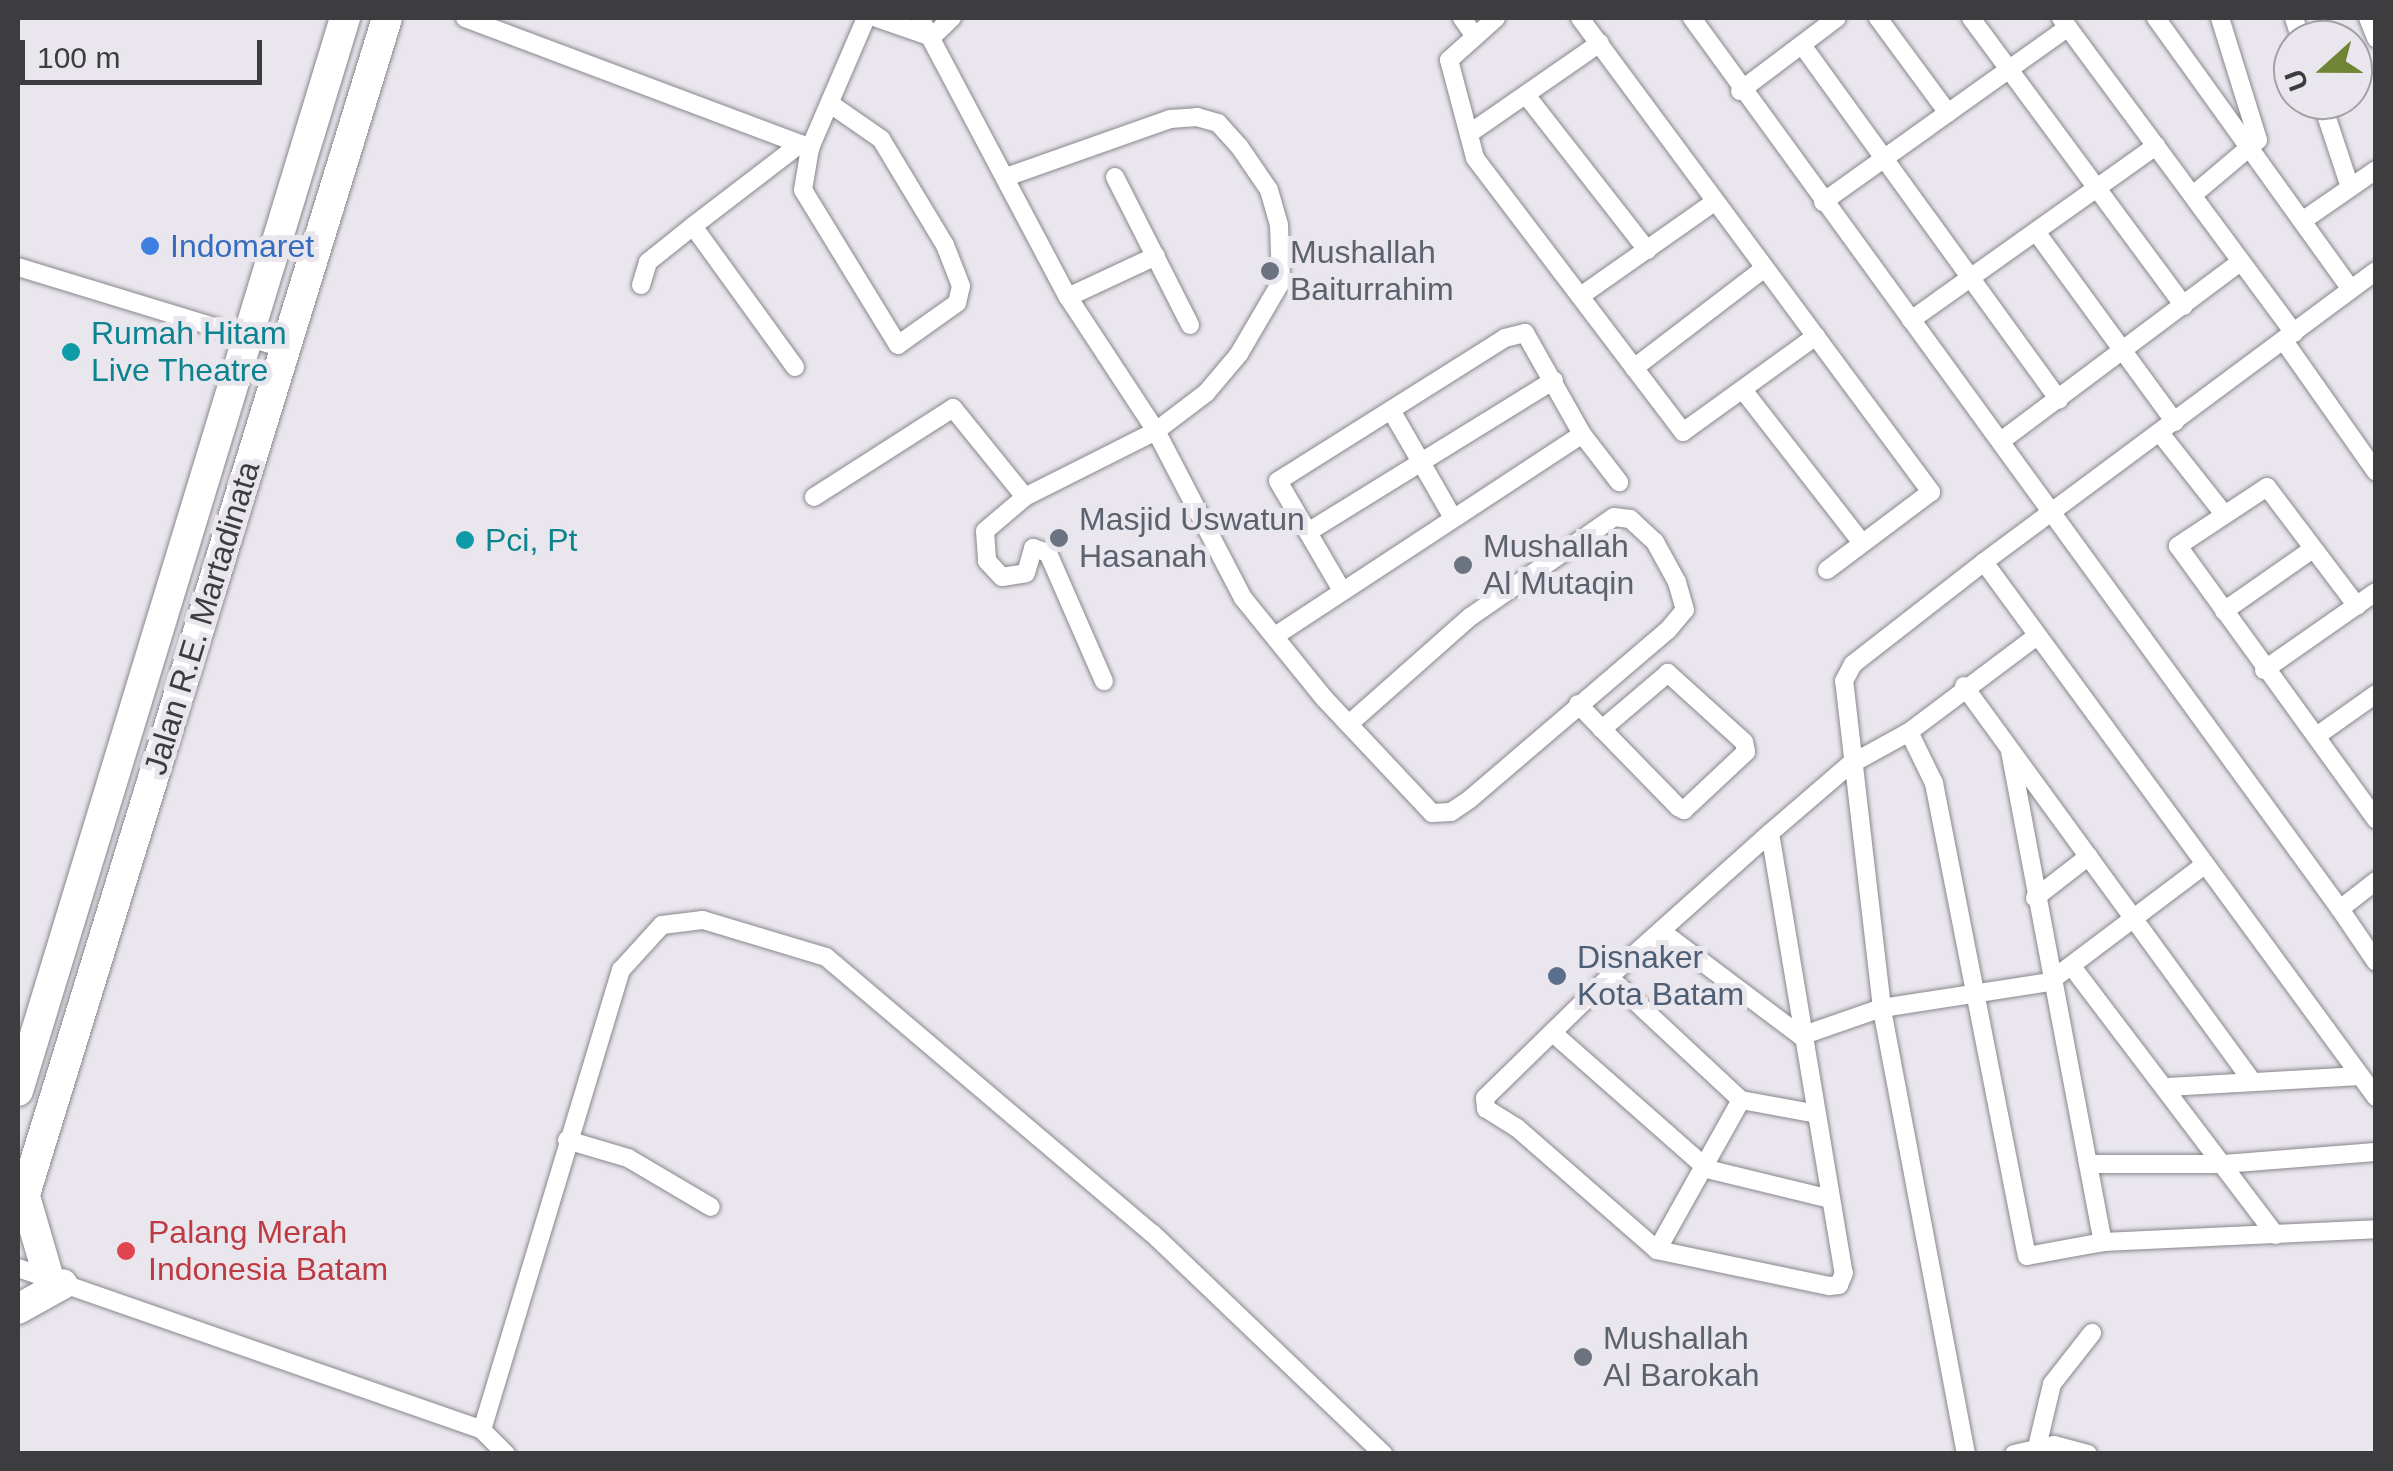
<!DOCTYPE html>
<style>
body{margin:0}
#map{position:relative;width:2393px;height:1471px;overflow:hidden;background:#e9e6ed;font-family:Helvetica,sans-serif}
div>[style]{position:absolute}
.roads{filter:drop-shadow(0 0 2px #8a868d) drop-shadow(0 0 2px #8a868d)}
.street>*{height:18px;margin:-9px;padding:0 9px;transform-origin:9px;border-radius:9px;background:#fff}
.highway>*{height:30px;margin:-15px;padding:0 15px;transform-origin:15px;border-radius:15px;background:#fff}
.dots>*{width:28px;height:28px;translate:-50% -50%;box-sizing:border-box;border:5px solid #e9e6ed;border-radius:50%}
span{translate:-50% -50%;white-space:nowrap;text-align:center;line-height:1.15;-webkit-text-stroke:10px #e9e6ed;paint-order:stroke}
.shop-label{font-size:32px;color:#366cbe}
.left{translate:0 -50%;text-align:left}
.worship-label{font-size:32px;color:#5b616d}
.culture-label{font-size:32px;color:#0d838f}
.street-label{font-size:32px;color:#3d3c3f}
.service-label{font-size:32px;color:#4e5e75}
.health-label{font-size:32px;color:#be3a42}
.frame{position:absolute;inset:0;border:20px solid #3d3c3f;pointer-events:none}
.north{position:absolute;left:2273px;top:20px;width:100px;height:100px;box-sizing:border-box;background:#e9e6ed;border:2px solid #a4a2a7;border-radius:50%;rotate:249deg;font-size:28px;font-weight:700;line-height:40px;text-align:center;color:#3d3c3f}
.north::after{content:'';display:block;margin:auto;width:35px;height:45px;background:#6f8435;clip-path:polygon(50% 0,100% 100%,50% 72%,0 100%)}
.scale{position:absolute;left:20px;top:40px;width:242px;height:45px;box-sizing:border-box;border:5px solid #3d3c3f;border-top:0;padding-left:12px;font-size:30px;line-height:35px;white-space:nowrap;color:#3d3c3f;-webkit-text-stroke:8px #e9e6ed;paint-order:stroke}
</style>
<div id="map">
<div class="roads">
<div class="street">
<i style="left:465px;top:18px;width:369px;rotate:20.6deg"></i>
<i style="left:877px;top:18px;width:58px;rotate:19.1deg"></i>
<i style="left:932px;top:37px;width:28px;rotate:-44deg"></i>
<i style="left:920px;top:18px;width:316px;rotate:62.1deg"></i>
<i style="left:1068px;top:297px;width:160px;rotate:56.7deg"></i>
<i style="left:1156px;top:431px;width:188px;rotate:62.5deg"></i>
<i style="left:1243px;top:598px;width:129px;rotate:51deg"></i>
<i style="left:1324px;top:698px;width:158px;rotate:46.8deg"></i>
<i style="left:1432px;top:813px;width:19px;rotate:-3deg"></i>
<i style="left:1451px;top:812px;width:23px;rotate:-34deg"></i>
<i style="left:1470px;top:799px;width:260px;rotate:-40.5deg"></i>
<i style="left:1668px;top:630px;width:26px;rotate:-50deg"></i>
<i style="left:1685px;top:610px;width:29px;rotate:-106deg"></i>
<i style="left:1677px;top:582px;width:46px;rotate:-118.8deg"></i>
<i style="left:1655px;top:542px;width:34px;rotate:-137deg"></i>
<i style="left:1630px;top:519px;width:16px;rotate:-173deg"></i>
<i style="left:1614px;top:517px;width:175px;rotate:145.2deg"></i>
<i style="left:1470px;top:617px;width:162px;rotate:138.5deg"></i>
<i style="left:1462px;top:18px;width:21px;rotate:55deg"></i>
<i style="left:1496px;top:18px;width:63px;rotate:138.2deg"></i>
<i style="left:1449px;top:60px;width:101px;rotate:75.1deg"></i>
<i style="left:1475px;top:158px;width:344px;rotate:52.8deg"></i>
<i style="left:1683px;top:432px;width:164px;rotate:-35.8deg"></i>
<i style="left:1580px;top:18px;width:590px;rotate:53.48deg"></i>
<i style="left:1931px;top:492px;width:130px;rotate:143.1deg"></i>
<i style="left:1692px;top:18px;width:1102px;rotate:53.97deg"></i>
<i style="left:2340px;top:909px;width:46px;rotate:-37.9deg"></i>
<i style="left:1878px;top:18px;width:118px;rotate:53.6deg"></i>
<i style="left:1971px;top:18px;width:358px;rotate:53.5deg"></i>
<i style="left:2061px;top:18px;width:392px;rotate:53.5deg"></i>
<i style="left:2156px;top:18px;width:334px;rotate:54.3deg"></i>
<i style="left:2294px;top:18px;width:23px;rotate:72deg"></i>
<i style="left:2368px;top:18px;width:22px;rotate:68deg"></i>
<i style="left:1802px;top:45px;width:438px;rotate:54.1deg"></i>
<i style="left:1740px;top:91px;width:121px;rotate:-37deg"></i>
<i style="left:1526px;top:95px;width:197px;rotate:52deg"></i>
<i style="left:2321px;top:100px;width:92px;rotate:71.6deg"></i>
<i style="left:832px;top:105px;width:60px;rotate:34.8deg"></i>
<i style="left:881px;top:139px;width:124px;rotate:58.9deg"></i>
<i style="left:945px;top:245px;width:44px;rotate:68.7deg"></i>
<i style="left:961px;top:286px;width:17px;rotate:103deg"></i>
<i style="left:957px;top:303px;width:72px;rotate:144.6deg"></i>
<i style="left:898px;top:345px;width:182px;rotate:-121.5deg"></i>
<i style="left:803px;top:190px;width:43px;rotate:-80.5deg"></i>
<i style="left:810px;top:148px;width:142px;rotate:-66.7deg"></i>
<i style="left:1470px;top:133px;width:158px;rotate:-34.7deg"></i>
<i style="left:1009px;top:176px;width:171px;rotate:-19.5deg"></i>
<i style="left:1170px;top:119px;width:27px;rotate:-4deg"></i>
<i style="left:1197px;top:117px;width:22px;rotate:16deg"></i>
<i style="left:1218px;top:123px;width:31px;rotate:48deg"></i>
<i style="left:1239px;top:146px;width:53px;rotate:55.7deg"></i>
<i style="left:1269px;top:190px;width:36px;rotate:74deg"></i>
<i style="left:1279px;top:225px;width:57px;rotate:88deg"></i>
<i style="left:1281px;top:282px;width:83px;rotate:120.3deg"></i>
<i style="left:1239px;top:354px;width:51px;rotate:130.2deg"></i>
<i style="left:1206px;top:393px;width:63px;rotate:142.8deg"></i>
<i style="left:1156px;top:431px;width:147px;rotate:153.3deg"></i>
<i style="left:1025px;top:497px;width:52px;rotate:139.6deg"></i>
<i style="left:985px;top:531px;width:30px;rotate:86deg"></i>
<i style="left:987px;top:561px;width:22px;rotate:47deg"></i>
<i style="left:1002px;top:577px;width:24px;rotate:-9deg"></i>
<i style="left:1026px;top:573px;width:26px;rotate:-74deg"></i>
<i style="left:1033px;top:548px;width:16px;rotate:18deg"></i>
<i style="left:1048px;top:553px;width:140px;rotate:66.4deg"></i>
<i style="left:1115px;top:177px;width:166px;rotate:63.1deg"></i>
<i style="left:2193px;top:195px;width:85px;rotate:-40.2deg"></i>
<i style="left:2258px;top:140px;width:128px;rotate:-107.3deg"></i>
<i style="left:1823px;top:202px;width:301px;rotate:-35.5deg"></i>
<i style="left:2305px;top:219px;width:86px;rotate:-34.6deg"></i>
<i style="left:2037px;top:233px;width:234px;rotate:53.9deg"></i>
<i style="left:18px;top:267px;width:280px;rotate:17deg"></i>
<i style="left:641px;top:285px;width:24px;rotate:-73deg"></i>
<i style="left:648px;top:262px;width:58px;rotate:-38.7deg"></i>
<i style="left:1582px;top:295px;width:160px;rotate:-35.1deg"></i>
<i style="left:1068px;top:297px;width:97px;rotate:-25deg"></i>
<i style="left:1911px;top:320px;width:301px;rotate:-35.4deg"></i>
<i style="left:2284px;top:341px;width:160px;rotate:54.9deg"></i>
<i style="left:795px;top:367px;width:174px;rotate:-125.9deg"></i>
<i style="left:693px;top:226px;width:135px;rotate:-37.5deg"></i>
<i style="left:1634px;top:368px;width:161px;rotate:-37.4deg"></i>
<i style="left:1743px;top:390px;width:194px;rotate:52.1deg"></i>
<i style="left:1391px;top:410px;width:125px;rotate:60.1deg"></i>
<i style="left:2160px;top:433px;width:103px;rotate:51.7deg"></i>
<i style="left:1582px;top:434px;width:61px;rotate:52.4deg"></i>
<i style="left:2001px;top:441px;width:299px;rotate:-36.8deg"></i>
<i style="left:814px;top:497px;width:165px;rotate:-32.6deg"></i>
<i style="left:953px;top:408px;width:114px;rotate:51deg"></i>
<i style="left:1308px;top:532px;width:289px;rotate:-31.7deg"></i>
<i style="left:1984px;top:562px;width:663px;rotate:53.77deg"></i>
<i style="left:2357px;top:606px;width:149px;rotate:-127.1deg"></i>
<i style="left:2267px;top:487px;width:107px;rotate:146.5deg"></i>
<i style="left:2178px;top:546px;width:338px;rotate:54.1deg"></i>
<i style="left:2224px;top:611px;width:108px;rotate:-34.9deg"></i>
<i style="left:1275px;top:636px;width:367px;rotate:-33.3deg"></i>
<i style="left:1582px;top:434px;width:116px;rotate:-119.4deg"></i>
<i style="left:1525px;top:333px;width:21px;rotate:166deg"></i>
<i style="left:1505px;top:338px;width:268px;rotate:147.8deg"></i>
<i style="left:1278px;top:481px;width:125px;rotate:59.7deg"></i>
<i style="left:2264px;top:670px;width:136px;rotate:-34.9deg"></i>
<i style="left:1964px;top:686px;width:490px;rotate:53.9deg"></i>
<i style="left:1578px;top:704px;width:35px;rotate:46deg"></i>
<i style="left:1602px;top:729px;width:109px;rotate:45.7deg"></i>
<i style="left:1678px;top:807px;width:7px;rotate:27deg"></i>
<i style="left:1684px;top:810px;width:85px;rotate:-43.1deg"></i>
<i style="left:1746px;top:752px;width:10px;rotate:-101deg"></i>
<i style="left:1744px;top:742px;width:103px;rotate:-137.8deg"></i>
<i style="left:1668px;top:673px;width:87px;rotate:139.7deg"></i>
<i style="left:1909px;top:732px;width:57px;rotate:63.9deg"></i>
<i style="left:1934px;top:783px;width:482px;rotate:78.9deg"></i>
<i style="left:2027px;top:1256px;width:77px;rotate:-10.4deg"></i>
<i style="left:2103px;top:1242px;width:273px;rotate:-2.7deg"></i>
<i style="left:2318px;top:735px;width:71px;rotate:-35.3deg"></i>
<i style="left:2010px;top:751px;width:500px;rotate:79.3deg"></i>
<i style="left:1770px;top:833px;width:446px;rotate:80.5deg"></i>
<i style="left:1844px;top:1273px;width:13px;rotate:113deg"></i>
<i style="left:1839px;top:1285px;width:10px;rotate:174deg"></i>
<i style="left:1829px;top:1286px;width:176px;rotate:-168.2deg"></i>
<i style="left:1657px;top:1250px;width:186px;rotate:-138.9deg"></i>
<i style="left:1517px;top:1128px;width:36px;rotate:-148deg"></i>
<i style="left:1486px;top:1109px;width:11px;rotate:-95deg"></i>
<i style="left:1485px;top:1098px;width:173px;rotate:-44.3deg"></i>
<i style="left:1609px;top:977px;width:216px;rotate:-41.8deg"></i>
<i style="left:1770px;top:833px;width:104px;rotate:-40.7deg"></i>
<i style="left:1849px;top:765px;width:68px;rotate:-28.8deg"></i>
<i style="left:1909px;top:732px;width:160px;rotate:-36.9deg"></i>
<i style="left:2035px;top:898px;width:68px;rotate:-37.9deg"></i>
<i style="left:2340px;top:909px;width:64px;rotate:55.8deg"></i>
<i style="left:1661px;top:931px;width:175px;rotate:36.9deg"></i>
<i style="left:1801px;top:1036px;width:86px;rotate:-19.1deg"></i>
<i style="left:1882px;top:1008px;width:169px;rotate:-8.8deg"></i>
<i style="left:2049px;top:982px;width:194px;rotate:-37deg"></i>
<i style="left:2073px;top:968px;width:335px;rotate:52.8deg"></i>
<i style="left:1609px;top:977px;width:180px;rotate:43deg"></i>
<i style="left:1741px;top:1100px;width:172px;rotate:119.2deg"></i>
<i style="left:1553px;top:1033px;width:205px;rotate:41.4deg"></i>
<i style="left:1707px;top:1169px;width:127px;rotate:13.7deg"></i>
<i style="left:2168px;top:1087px;width:192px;rotate:-3.3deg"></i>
<i style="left:1741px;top:1100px;width:77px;rotate:10.4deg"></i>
<i style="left:567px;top:1140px;width:64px;rotate:16.4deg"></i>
<i style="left:628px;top:1158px;width:96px;rotate:30.6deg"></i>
<i style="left:2088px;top:1164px;width:135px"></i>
<i style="left:2223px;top:1164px;width:153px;rotate:-4.5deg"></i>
<i style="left:18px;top:1268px;width:491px;rotate:19.2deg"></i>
<i style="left:482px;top:1430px;width:34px;rotate:45deg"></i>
<i style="left:482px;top:1430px;width:481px;rotate:-73.2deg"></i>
<i style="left:621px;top:970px;width:61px;rotate:-47.7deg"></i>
<i style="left:662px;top:925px;width:41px;rotate:-7deg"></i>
<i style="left:703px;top:920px;width:128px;rotate:16.7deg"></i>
<i style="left:826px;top:957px;width:427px;rotate:40.3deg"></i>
<i style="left:1152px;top:1233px;width:320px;rotate:43.7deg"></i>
<i style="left:2037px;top:1447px;width:65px;rotate:-76.6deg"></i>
<i style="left:2052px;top:1384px;width:65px;rotate:-51.9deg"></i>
<i style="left:1966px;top:1454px;width:454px;rotate:-100.7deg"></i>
<i style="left:1882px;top:1008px;width:329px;rotate:-96.6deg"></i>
<i style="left:1844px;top:681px;width:19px;rotate:-62deg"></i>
<i style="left:1853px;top:664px;width:166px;rotate:-37.9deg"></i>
<i style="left:1984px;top:562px;width:488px;rotate:-36.6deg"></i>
<i style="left:2014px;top:1454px;width:41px;rotate:-12.7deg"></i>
<i style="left:2054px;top:1445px;width:35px;rotate:15deg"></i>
</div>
<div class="highway">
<i style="left:18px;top:1091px;width:1122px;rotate:-73.05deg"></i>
<i style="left:24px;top:1193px;width:90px;rotate:73.8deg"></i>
<i style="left:18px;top:1217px;width:1254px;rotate:-72.89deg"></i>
<i style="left:18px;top:1309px;width:51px;rotate:-29.1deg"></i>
</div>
</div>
<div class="dots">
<i style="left:150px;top:246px;background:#3f7fe0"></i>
<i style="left:1270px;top:271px;background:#6b7280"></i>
<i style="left:71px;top:352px;background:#0f9aa8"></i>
<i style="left:1059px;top:538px;background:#6b7280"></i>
<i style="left:465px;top:540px;background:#0f9aa8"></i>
<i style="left:1463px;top:565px;background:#6b7280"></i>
<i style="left:1557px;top:976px;background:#5c6f8a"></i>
<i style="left:126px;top:1251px;background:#e0444e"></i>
<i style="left:1583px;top:1357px;background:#6b7280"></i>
</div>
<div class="shop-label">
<span class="left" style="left:170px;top:246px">Indomaret</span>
</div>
<div class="worship-label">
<span class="left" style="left:1290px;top:271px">Mushallah<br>Baiturrahim</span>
<span class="left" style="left:1079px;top:538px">Masjid Uswatun<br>Hasanah</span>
<span class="left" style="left:1483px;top:565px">Mushallah<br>Al Mutaqin</span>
<span class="left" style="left:1603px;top:1357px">Mushallah<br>Al Barokah</span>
</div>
<div class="culture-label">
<span class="left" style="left:91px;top:352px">Rumah Hitam<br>Live Theatre</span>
<span class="left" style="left:485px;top:540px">Pci, Pt</span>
</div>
<div class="street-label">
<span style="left:202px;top:618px;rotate:-73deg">Jalan R.E. Martadinata</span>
</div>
<div class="service-label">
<span class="left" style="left:1577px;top:976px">Disnaker<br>Kota Batam</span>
</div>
<div class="health-label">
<span class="left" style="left:148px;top:1251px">Palang Merah<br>Indonesia Batam</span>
</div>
<div class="frame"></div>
<div class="north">U</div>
<div class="scale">100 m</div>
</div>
